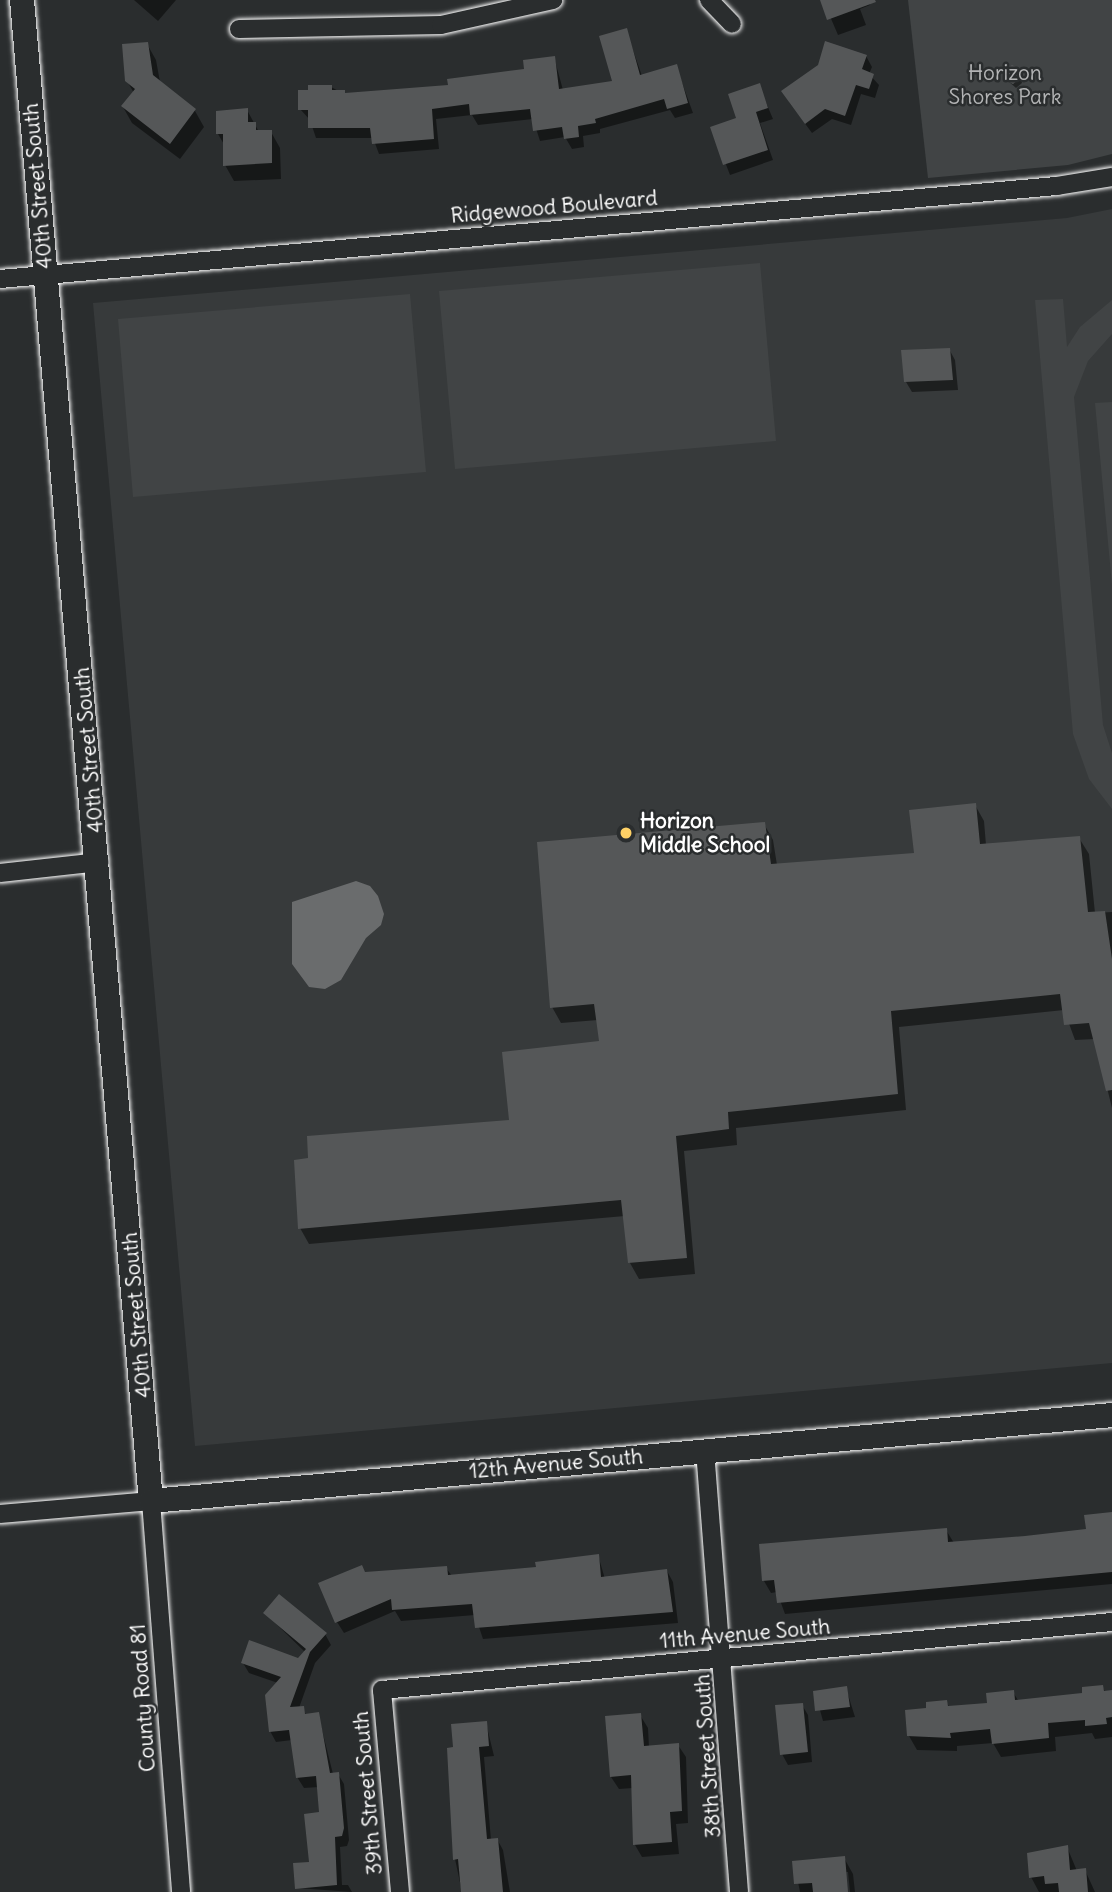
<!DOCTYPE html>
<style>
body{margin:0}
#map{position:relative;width:1112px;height:1892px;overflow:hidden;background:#2a2d2e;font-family:Delius,sans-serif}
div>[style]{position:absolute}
.built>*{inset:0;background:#373a3b}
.green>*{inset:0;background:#414445}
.water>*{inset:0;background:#6a6c6d}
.shadow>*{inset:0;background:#0007}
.building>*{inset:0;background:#555758}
.roads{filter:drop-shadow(0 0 2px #fff) drop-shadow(0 0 2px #fff)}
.street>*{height:18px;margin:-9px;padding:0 9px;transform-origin:9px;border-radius:9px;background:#2a2d2e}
.secondary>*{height:24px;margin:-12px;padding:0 12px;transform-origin:12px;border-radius:12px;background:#2a2d2e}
.dots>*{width:19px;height:19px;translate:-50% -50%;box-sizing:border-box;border:4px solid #2a2d2e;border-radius:50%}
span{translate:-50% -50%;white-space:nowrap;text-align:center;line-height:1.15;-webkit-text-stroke:5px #2a2d2e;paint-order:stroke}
.park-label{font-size:21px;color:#b3b4b5}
.street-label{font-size:21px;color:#fff}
.poi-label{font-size:21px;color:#fff;font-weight:700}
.left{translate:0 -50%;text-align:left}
</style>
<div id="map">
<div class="built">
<i style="clip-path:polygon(1112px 209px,1112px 1363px,195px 1446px,93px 303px,1067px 218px)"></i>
</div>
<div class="green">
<i style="clip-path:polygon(908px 0,1112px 0,1112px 154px,1068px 165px,928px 178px)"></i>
<i style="clip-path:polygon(760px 263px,776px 441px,455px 469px,439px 291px)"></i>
<i style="clip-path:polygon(410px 294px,426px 472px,133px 497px,118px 319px)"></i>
<i style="clip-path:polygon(1063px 299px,1067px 347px,1080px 327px,1112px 300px,1112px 334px,1088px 361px,1074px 397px,1103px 725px,1112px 753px,1112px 809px,1089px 779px,1073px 734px,1035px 300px)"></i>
<i style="clip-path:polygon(1112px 402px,1112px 585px,1095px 403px)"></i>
</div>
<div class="water">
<i style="clip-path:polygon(356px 881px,370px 886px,378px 896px,384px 914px,381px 925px,366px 938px,341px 980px,325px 989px,309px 987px,292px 964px,292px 902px)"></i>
</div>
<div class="shadow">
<i style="clip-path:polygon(134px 0,176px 0,158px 21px)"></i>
<i style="clip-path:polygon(823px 0,868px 0,870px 5px,860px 9px,866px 25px,838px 35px)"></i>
<i style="clip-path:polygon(626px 30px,642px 76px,676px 66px,693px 113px,675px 118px,670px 110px,600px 129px,600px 133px,583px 136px,584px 147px,572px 149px,565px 137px,540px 141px,533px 119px,478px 125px,472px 115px,436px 119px,439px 149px,379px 154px,373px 138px,316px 138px,310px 120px,300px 109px,331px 87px,346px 95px,449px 87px,526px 71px,554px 57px,563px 90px,614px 83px)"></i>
<i style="clip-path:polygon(147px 44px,156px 60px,160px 82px,195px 111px,204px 127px,180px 159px,132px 123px,123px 107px,134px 93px,127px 81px)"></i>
<i style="clip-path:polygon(866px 56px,872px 67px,869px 74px,879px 85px,875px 98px,861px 94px,851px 125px,832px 119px,812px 133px,789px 102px)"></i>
<i style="clip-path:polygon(1019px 70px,1022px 83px,1016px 88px,1007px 80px)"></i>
<i style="clip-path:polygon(759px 86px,773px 119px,760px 123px,773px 160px,730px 175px,712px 128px,738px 119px)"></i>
<i style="clip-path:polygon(247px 110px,259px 132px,271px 132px,280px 148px,281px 179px,234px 181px,225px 165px,225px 146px,218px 134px)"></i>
<i style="clip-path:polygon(949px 349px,955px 360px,958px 390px,912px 392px,906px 382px,903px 352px)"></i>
<i style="clip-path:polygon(975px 805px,984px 821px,986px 845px,1079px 838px,1089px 854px,1095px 913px,1112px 912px,1112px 1108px,1095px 1039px,1075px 1040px,1064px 1010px,899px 1027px,906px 1110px,736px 1128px,737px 1145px,684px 1151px,695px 1274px,639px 1279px,630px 1263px,625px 1216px,309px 1244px,300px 1228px,511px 1121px,601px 1043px,598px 1020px,561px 1023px,552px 1007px,764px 824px,773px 840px,777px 865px,916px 855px)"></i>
<i style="clip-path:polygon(1112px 1514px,1112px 1584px,785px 1614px,777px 1592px,771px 1593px,764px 1581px,760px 1546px,946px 1530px,954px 1543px,1087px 1531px)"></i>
<i style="clip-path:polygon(598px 1555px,605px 1579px,667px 1571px,673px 1582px,678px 1623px,483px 1639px,475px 1615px,401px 1621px,395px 1611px,344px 1633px,337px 1622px,365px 1574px,446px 1568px,452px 1576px,538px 1568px)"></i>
<i style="clip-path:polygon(265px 1613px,325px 1634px,331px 1645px,315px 1663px,299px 1708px,307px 1715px,318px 1714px,333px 1774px,338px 1774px,344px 1784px,349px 1840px,347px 1846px,340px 1847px,342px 1885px,348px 1885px,352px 1892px,297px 1888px,310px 1864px,321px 1814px,319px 1787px,304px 1788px,297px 1777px,292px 1740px,276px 1742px,270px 1731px,278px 1683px,249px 1673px,243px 1663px,299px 1660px,305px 1652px)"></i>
<i style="clip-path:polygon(1102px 1687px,1106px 1693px,1112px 1692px,1112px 1737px,1095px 1739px,1092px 1733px,1055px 1737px,1056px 1751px,1001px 1757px,993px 1743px,957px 1746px,957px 1751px,917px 1750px,909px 1736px,928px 1709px,946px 1702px,950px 1708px,989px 1704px,1013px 1692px,1019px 1702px,1084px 1695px)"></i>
<i style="clip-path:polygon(846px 1688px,855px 1717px,823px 1721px,815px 1692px)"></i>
<i style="clip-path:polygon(802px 1705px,808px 1715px,812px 1762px,788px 1765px,782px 1754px)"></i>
<i style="clip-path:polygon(640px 1715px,648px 1728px,649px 1747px,678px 1745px,686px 1757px,688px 1823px,676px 1824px,679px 1854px,642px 1857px,635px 1845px,633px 1788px,619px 1789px,611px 1777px)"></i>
<i style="clip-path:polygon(486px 1723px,494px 1756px,484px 1757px,491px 1840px,497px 1839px,503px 1850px,510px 1892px,462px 1892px,455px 1859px,455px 1749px)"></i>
<i style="clip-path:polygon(1067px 1847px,1077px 1871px,1085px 1870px,1095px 1892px,1039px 1892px,1031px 1877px)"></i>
<i style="clip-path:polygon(844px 1858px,853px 1874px,855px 1892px,850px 1892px,848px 1872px,844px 1872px,846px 1892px,800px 1892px,794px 1862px)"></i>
</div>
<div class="building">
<i style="clip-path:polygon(820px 0,875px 0,876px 2px,827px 20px)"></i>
<i style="clip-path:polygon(627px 28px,640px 75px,677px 64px,688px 103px,667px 109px,664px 99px,595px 119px,596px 123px,578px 126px,579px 137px,564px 139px,562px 127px,533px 131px,530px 109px,470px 115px,469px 104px,432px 109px,434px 139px,372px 144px,370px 128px,308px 128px,308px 110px,298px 110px,298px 90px,308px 90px,308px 85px,332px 85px,332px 90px,345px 90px,345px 93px,448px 85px,447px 79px,524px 69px,523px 60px,555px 56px,559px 89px,612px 81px,599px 36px)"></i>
<i style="clip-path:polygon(825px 41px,867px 55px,862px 69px,874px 74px,869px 89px,856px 85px,845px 116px,825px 109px,805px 124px,781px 91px,818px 65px)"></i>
<i style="clip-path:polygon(148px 42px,153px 75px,196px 109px,170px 144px,121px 106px,135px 89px,125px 81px,122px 44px)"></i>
<i style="clip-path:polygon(1012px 65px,1020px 69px,1021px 78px,1013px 84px,1005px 80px,1004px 71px)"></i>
<i style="clip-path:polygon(760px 83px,768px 108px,756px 112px,768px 150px,723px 165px,710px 127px,736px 118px,728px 94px)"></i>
<i style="clip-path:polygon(248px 108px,248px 122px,256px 122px,256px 130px,272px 130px,272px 163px,223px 166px,223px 134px,216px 134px,216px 111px)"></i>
<i style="clip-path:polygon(950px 348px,953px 380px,904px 382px,901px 350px)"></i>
<i style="clip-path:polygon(976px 803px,980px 844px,1080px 836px,1088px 912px,1105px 911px,1112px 959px,1112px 1090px,1106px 1091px,1089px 1023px,1064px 1025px,1060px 994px,891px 1011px,898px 1094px,728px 1112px,729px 1129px,676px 1136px,687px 1258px,628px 1263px,621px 1200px,298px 1229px,294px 1160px,308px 1158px,307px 1136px,509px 1120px,502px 1052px,599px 1041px,594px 1004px,550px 1008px,537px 842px,765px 822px,771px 864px,914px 853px,909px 810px)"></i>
<i style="clip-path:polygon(1112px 1512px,1112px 1572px,777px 1603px,774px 1580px,762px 1581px,759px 1544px,947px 1528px,948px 1542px,1025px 1536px,1086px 1529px,1084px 1515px)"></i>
<i style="clip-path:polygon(599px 1554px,601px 1577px,667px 1569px,673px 1612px,475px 1628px,472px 1604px,392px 1610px,391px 1599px,335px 1623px,318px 1583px,362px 1565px,365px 1572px,447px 1566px,448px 1575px,536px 1567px,535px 1562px)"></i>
<i style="clip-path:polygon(279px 1594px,327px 1633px,310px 1652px,290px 1707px,304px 1706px,305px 1714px,319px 1712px,330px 1773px,339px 1772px,344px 1828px,342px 1836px,335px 1837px,337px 1885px,295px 1889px,293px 1863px,309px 1862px,304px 1814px,319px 1812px,316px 1776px,296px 1778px,289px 1730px,269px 1732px,265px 1695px,281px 1677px,241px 1663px,249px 1640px,298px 1658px,306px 1649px,263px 1613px)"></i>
<i style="clip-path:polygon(1103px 1685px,1104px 1691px,1112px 1690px,1112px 1717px,1106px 1718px,1107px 1724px,1085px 1726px,1085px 1720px,1048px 1723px,1049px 1738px,992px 1744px,990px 1729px,950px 1733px,951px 1738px,907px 1736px,905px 1710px,926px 1708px,926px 1702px,947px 1700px,948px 1706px,987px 1703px,986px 1693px,1014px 1690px,1015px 1700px,1082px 1693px,1082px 1687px)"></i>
<i style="clip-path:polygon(847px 1686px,850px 1707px,815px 1711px,813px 1691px)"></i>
<i style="clip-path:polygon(803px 1703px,808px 1752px,780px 1755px,775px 1705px)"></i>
<i style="clip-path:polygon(641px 1713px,644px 1746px,679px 1743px,682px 1811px,670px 1812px,672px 1842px,633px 1845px,631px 1775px,610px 1777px,605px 1716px)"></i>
<i style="clip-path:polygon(487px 1721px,489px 1746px,479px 1747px,487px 1839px,498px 1838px,503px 1892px,461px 1892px,458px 1859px,453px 1860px,447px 1748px,453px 1747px,451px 1724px)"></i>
<i style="clip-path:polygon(1068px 1845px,1070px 1870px,1086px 1868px,1088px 1892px,1059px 1892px,1058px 1883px,1045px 1884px,1044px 1876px,1029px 1878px,1027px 1853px)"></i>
<i style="clip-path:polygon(845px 1856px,848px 1892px,813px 1892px,812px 1883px,794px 1884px,792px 1861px)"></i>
</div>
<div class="roads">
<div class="street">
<i style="left:709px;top:0;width:33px;rotate:46deg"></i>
<i style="left:239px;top:29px;width:202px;rotate:-1.1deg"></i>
<i style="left:441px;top:25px;width:115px;rotate:-12.6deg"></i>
<i style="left:0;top:279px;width:1061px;rotate:-5.03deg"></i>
<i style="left:1057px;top:186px;width:56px;rotate:-9.3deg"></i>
<i style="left:0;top:873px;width:100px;rotate:-6.3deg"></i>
<i style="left:705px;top:1450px;width:443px;rotate:85.6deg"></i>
<i style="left:0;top:1514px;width:152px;rotate:-4.9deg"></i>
<i style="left:151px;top:1501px;width:392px;rotate:85.6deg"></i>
<i style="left:400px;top:1892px;width:203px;rotate:-95.1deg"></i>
<i style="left:382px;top:1690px;width:733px;rotate:-5.32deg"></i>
</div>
<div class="secondary">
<i style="left:22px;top:0;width:1507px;rotate:85.09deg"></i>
<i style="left:151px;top:1501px;width:965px;rotate:-5.11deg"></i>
</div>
</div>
<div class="dots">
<i style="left:626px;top:833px;background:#ffd166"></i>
</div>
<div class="park-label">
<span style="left:1005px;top:85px">Horizon<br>Shores Park</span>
</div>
<div class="street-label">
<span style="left:38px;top:186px;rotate:-95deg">40th Street South</span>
<span style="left:554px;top:207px;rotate:-5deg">Ridgewood Boulevard</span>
<span style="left:89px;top:750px;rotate:-95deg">40th Street South</span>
<span style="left:137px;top:1315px;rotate:-95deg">40th Street South</span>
<span style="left:556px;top:1464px;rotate:-5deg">12th Avenue South</span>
<span style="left:745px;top:1634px;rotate:-5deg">11th Avenue South</span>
<span style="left:143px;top:1698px;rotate:-94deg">County Road 81</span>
<span style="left:708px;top:1756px;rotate:-94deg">38th Street South</span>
<span style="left:368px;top:1793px;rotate:-95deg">39th Street South</span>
</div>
<div class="poi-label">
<span class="left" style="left:640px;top:833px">Horizon<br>Middle School</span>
</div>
</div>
